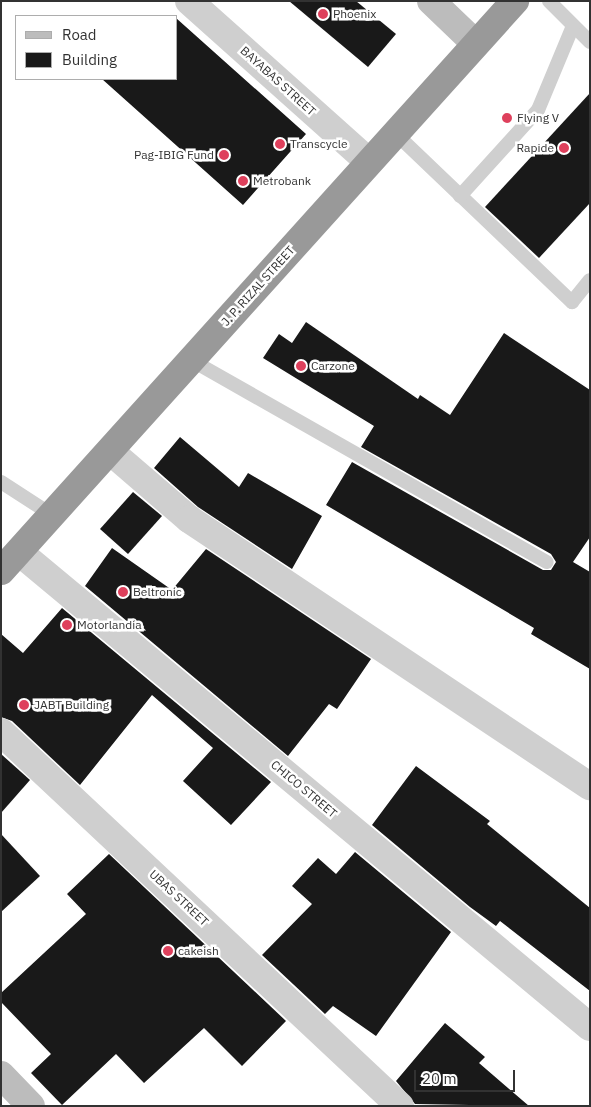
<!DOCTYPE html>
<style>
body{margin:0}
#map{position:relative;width:591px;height:1107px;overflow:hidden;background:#fff;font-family:"IBM Plex Sans",sans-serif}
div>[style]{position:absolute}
.building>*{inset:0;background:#191919}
.lane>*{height:14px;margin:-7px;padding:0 7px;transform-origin:7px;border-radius:7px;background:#cfcfcf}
.street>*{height:28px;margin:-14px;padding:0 14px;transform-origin:14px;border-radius:14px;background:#cfcfcf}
.secondary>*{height:28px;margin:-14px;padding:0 14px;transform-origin:14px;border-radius:14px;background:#bcbcbc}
.highway>*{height:28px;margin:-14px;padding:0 14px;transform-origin:14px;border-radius:14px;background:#999}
.dots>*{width:14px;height:14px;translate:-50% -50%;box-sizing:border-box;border:2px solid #fff;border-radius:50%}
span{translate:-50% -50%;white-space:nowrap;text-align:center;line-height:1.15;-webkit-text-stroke:5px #fff;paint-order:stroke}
.poi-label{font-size:12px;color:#323232}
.left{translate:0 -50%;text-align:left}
.right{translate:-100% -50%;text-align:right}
.street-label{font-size:12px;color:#323232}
.frame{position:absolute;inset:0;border:2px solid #323232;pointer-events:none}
.legend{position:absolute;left:15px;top:15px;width:162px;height:65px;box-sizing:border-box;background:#fff;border:1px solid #adadad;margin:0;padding:6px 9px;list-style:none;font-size:15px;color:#323232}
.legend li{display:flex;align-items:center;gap:10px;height:25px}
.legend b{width:25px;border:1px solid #adadad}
.scale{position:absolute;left:414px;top:1070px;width:101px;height:22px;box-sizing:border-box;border:2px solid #323232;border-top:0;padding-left:6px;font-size:15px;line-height:18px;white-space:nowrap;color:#323232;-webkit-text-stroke:4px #fff;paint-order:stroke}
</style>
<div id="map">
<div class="building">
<i style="clip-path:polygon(289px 1px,356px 1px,396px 34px,368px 67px)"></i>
<i style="clip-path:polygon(176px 18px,306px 134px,243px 205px,102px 79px,176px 79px)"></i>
<i style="clip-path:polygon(590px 93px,590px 203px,539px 258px,485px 207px)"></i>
<i style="clip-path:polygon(306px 322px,418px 399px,420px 395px,450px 415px,504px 333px,590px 390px,590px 537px,573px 562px,590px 572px,590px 669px,531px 634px,534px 628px,326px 505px,352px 462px,543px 570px,551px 570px,556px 562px,551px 554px,361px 447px,374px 426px,263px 358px,279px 334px,292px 343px)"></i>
<i style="clip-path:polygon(180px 437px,239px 487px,248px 473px,322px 516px,292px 569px,198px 507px,154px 468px)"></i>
<i style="clip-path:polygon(133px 492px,162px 516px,128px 554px,100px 529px)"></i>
<i style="clip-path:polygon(112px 548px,172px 590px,206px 549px,371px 659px,337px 709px,329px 704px,288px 756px,85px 586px)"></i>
<i style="clip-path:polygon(62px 608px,271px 782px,231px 825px,183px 781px,213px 748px,152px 695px,80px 785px,12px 721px,1px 717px,1px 634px,23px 653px)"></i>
<i style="clip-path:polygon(1px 754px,30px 780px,1px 813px)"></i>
<i style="clip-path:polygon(416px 766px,490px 821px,487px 824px,590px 908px,590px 991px,500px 921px,496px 926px,470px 907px,372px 825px)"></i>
<i style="clip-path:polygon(1px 834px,40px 876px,1px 912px)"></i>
<i style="clip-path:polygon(355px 852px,451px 932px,376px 1036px,333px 1006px,325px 1014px,262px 955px,312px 904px,292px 886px,318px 858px,336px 874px)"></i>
<i style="clip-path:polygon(109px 854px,286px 1021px,242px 1066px,204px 1028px,144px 1083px,116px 1054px,62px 1105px,31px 1073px,51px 1054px,1px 1002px,1px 993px,86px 914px,67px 894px)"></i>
<i style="clip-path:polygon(445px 1023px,485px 1057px,479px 1063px,529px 1106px,415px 1104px,396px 1081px)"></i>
</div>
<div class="lane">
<i style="left:549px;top:1px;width:58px;rotate:45deg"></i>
<i style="left:395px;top:133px;width:245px;rotate:43.7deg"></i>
<i style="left:572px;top:302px;width:28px;rotate:-51deg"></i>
<i style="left:460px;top:196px;width:116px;rotate:-47.8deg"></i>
<i style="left:538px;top:110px;width:91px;rotate:-67.4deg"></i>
<i style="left:191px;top:360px;width:409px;rotate:29.6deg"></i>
<i style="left:1px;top:482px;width:61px;rotate:32.9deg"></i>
</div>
<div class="street">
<i style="left:189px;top:1px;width:240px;rotate:41.8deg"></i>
<i style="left:110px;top:451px;width:104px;rotate:40.7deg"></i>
<i style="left:189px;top:519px;width:482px;rotate:33.7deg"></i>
<i style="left:19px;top:552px;width:743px;rotate:39.76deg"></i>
<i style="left:1px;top:732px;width:547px;rotate:43.15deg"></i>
</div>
<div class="secondary">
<i style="left:431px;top:1px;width:62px;rotate:43.7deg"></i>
<i style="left:1px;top:1075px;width:43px;rotate:45.9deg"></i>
</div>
<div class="highway">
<i style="left:1px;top:571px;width:768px;rotate:-47.96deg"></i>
</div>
<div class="dots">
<i style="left:323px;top:14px;background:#de405c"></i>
<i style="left:507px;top:118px;background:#de405c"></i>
<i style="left:280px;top:144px;background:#de405c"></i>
<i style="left:564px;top:148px;background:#de405c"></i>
<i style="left:224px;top:155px;background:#de405c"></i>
<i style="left:243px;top:181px;background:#de405c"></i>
<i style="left:301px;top:366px;background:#de405c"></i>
<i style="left:123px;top:592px;background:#de405c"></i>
<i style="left:67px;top:625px;background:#de405c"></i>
<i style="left:24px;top:705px;background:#de405c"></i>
<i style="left:168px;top:951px;background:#de405c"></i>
</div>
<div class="poi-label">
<span class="left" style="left:333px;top:14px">Phoenix</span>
<span class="left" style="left:517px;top:118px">Flying V</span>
<span class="left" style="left:290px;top:144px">Transcycle</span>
<span class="right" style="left:554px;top:148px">Rapide</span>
<span class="right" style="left:214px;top:155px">Pag-IBIG Fund</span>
<span class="left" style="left:253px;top:181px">Metrobank</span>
<span class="left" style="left:311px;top:366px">Carzone</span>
<span class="left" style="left:133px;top:592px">Beltronic</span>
<span class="left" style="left:77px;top:625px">Motorlandia</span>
<span class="left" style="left:34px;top:705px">JABT Building</span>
<span class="left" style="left:178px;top:951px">cakeish</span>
</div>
<div class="street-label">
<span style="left:278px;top:81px;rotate:42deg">BAYABAS STREET</span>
<span style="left:258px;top:286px;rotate:-48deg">J. P. RIZAL STREET</span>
<span style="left:304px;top:789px;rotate:40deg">CHICO STREET</span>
<span style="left:179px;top:898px;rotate:43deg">UBAS STREET</span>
</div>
<div class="frame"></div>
<ul class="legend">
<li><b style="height:6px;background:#bcbcbc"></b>Road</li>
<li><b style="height:14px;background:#191919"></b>Building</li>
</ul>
<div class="scale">20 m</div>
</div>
